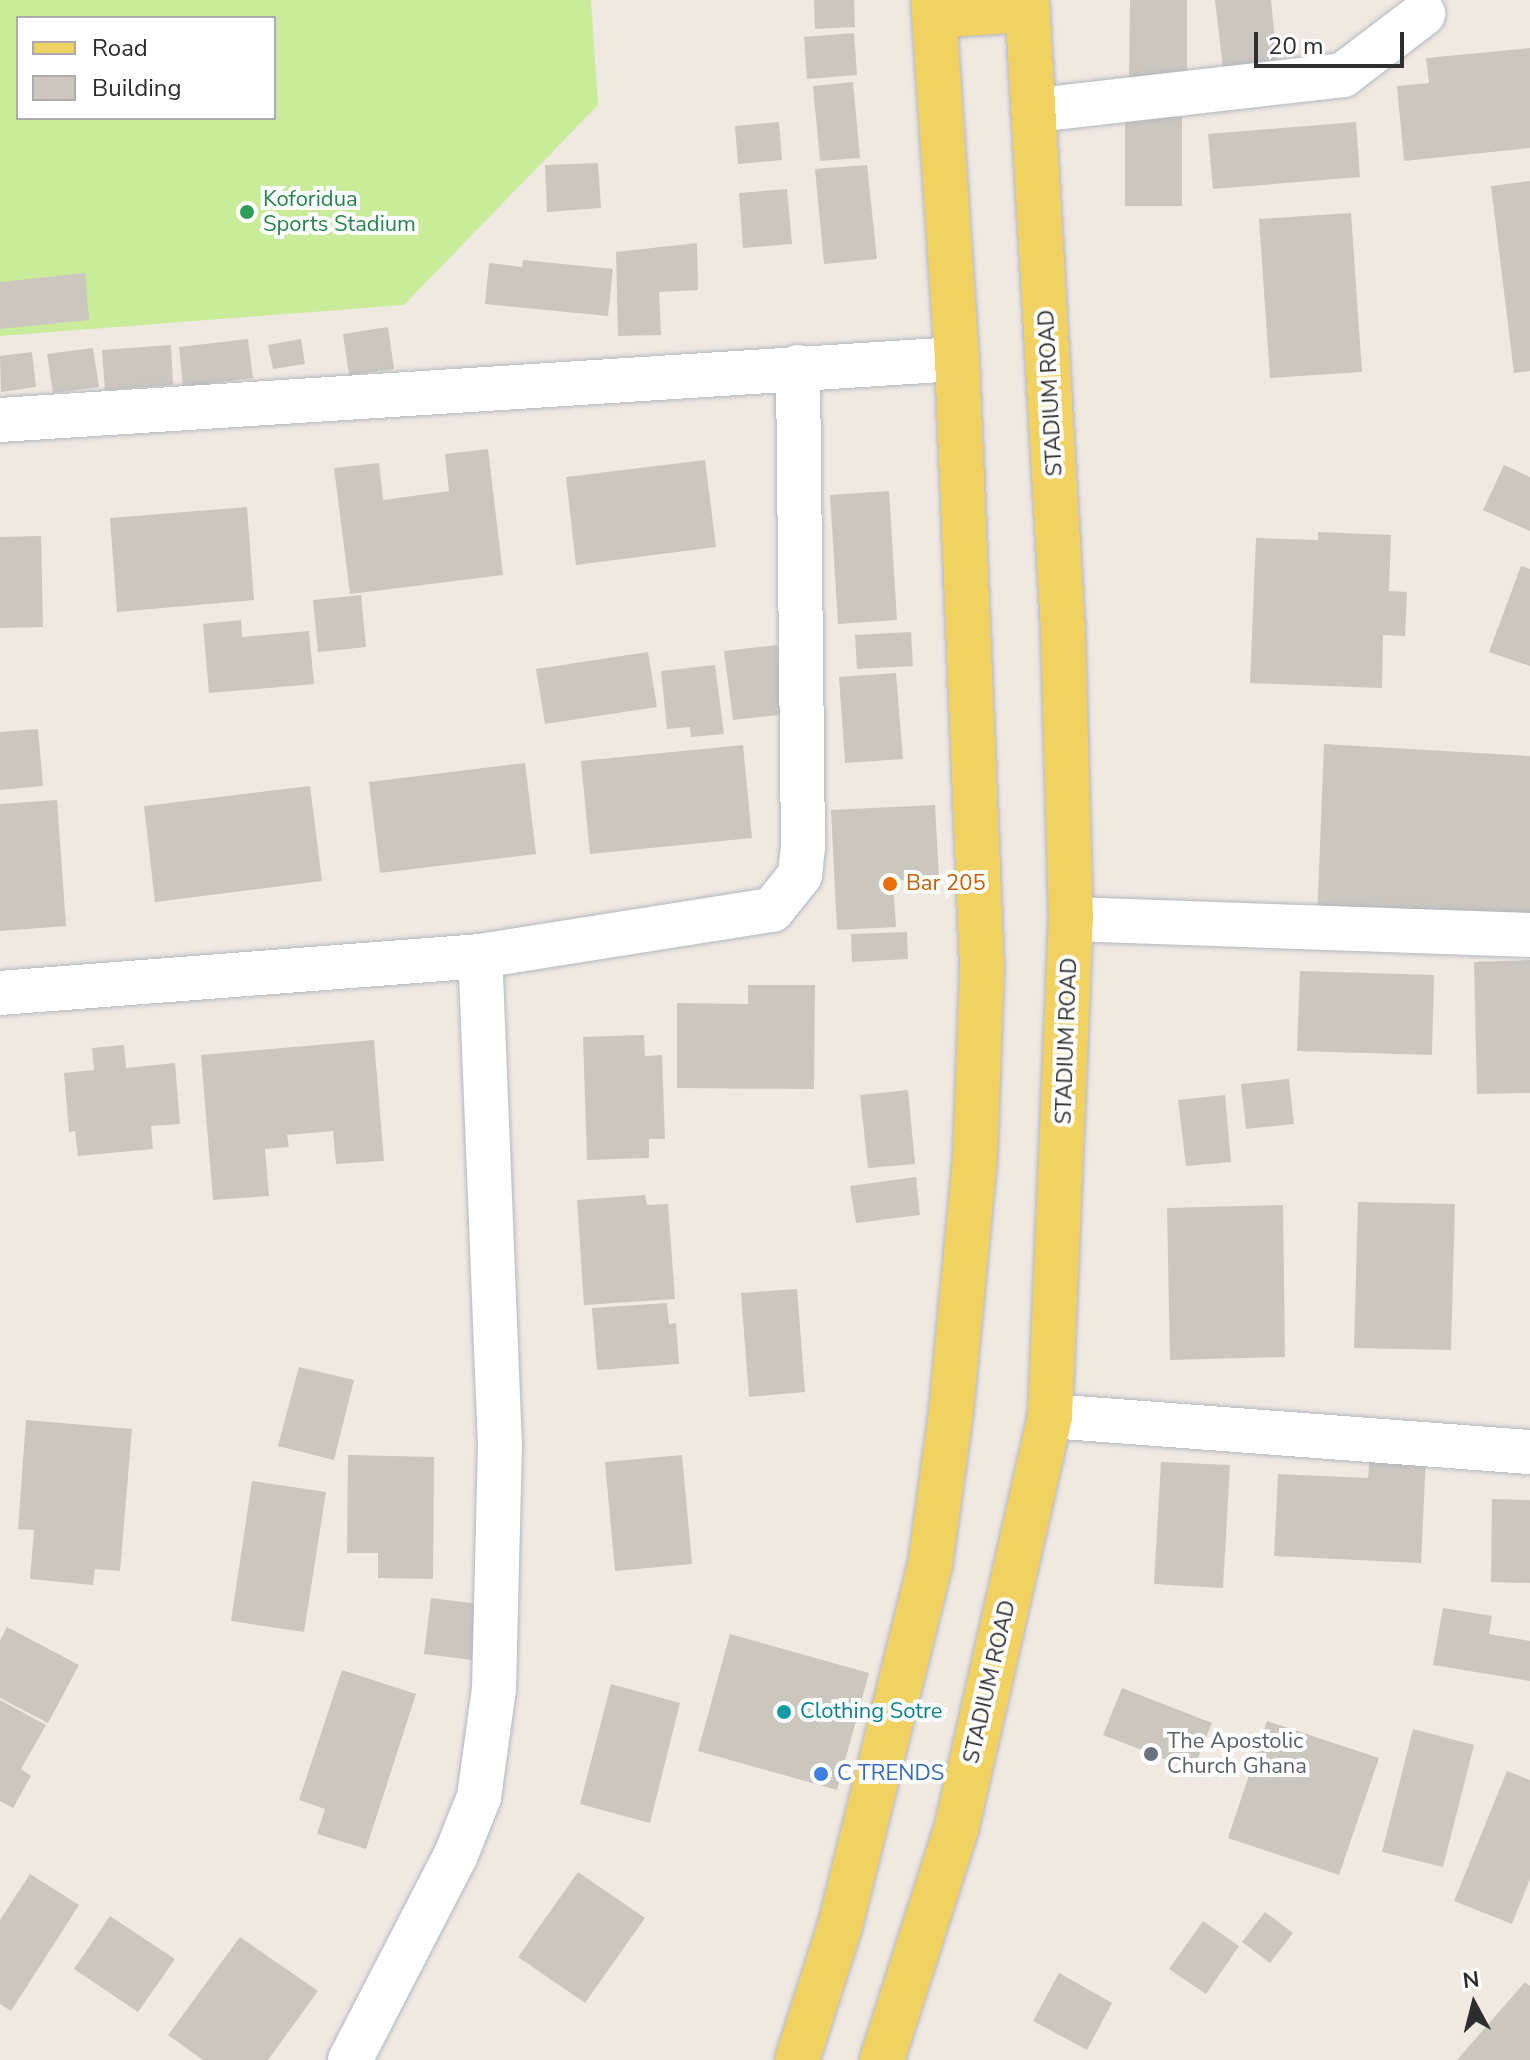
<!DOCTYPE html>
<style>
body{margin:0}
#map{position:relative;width:1530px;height:2060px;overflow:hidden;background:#efe9e1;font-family:"Nunito Sans",sans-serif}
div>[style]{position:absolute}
.pitch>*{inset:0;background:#c9ec9a}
.building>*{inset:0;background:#cbc7bf}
.roads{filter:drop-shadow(0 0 2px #b4b7c1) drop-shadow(0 0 2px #b4b7c1)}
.minor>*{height:44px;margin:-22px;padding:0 22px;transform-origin:22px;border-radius:22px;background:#fff}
.primary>*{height:44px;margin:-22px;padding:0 22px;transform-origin:22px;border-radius:22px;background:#f2d163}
.dots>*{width:22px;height:22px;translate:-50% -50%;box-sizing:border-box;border:4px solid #fff;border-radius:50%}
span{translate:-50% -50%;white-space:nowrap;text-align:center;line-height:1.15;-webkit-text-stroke:8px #fff;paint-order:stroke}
.leisure-label{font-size:22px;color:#27864d}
.left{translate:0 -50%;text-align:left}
.street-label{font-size:22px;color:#2e2e2e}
.food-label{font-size:22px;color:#c56008}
.culture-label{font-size:22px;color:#0d838f}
.worship-label{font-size:22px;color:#5b616d}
.shop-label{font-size:22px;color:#366cbe}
.legend{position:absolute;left:16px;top:16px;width:260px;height:104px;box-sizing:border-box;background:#fff;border:2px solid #ababab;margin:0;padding:10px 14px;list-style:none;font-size:24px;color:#2e2e2e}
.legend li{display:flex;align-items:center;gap:16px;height:40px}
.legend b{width:40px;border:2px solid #ababab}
.north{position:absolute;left:1434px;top:1964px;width:80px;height:80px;-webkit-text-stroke:6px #fff;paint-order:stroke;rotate:353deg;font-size:22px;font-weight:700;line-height:32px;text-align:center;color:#2e2e2e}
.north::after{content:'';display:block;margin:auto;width:28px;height:36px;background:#2e2e2e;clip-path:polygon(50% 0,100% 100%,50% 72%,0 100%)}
.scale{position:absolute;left:1254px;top:32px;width:150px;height:36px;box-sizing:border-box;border:4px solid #2e2e2e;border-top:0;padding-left:10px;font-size:24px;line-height:28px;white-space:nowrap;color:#2e2e2e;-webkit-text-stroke:6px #fff;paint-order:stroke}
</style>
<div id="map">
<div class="pitch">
<i style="clip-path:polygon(evenodd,0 0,591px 0,598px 105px,404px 305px,0 336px,0 0,18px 18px,274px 18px,274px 118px,18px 118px,18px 18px)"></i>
</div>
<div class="building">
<i style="clip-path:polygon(814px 0,854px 0,855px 27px,815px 29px)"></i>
<i style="clip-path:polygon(1130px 0,1187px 0,1187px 77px,1129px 77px)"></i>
<i style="clip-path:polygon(1215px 0,1271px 0,1277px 63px,1223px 68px)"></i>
<i style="clip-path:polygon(854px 33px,857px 75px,807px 79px,804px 37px)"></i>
<i style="clip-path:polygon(1530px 48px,1530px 148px,1404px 161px,1397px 86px,1429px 83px,1426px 58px)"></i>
<i style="clip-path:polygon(853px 82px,860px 158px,820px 161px,813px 86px)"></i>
<i style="clip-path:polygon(1125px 117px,1182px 117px,1182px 206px,1125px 206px)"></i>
<i style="clip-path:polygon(779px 122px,782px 160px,738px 164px,735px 126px)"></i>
<i style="clip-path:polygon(1356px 122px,1360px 177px,1213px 189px,1208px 134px)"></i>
<i style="clip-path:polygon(598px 163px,601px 208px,547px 212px,545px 165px)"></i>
<i style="clip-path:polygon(867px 165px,877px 259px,824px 264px,815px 169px)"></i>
<i style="clip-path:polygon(1530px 181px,1530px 371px,1514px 373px,1491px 186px)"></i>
<i style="clip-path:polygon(787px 189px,792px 244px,743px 248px,739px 193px)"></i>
<i style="clip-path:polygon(1351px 213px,1362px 372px,1270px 378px,1259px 219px)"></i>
<i style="clip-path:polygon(697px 243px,698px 290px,659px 292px,661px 335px,618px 336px,616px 252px)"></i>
<i style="clip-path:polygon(523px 260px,613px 269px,608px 316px,485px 304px,489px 263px,522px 267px)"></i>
<i style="clip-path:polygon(85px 273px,89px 320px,0 329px,0 282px)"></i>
<i style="clip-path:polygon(388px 327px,394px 369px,349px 375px,343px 334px)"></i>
<i style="clip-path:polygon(248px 339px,253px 378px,183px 387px,179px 347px)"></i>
<i style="clip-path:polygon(301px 339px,305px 364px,273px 369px,268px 345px)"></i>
<i style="clip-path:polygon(171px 345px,173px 385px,105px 390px,102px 350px)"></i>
<i style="clip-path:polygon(93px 348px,99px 387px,53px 393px,47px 354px)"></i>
<i style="clip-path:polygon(32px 352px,36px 387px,1px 392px,0 356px)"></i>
<i style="clip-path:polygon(488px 449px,503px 575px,350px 594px,334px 468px,379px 463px,383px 500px,449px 491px,445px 454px)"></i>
<i style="clip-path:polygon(705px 460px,716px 547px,576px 565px,566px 477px)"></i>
<i style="clip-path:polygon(1504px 465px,1530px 477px,1530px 531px,1483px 510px)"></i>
<i style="clip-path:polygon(889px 491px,897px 620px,838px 624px,830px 495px)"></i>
<i style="clip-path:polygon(247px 507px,254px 600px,117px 612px,110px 518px)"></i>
<i style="clip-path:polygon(1318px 532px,1391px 535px,1389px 591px,1407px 592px,1405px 636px,1383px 635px,1382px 688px,1250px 683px,1256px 538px,1318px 540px)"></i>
<i style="clip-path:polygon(41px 536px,43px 627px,0 628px,0 537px)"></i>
<i style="clip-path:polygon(1521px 566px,1530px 569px,1530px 666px,1489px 652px)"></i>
<i style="clip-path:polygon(361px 595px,366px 647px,318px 652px,313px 600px)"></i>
<i style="clip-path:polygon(241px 620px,242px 637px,309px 631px,314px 684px,209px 693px,203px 624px)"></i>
<i style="clip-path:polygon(911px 632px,913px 666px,857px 669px,855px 635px)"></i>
<i style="clip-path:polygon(777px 645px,786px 714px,733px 720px,724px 651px)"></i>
<i style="clip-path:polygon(648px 652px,657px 707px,545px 724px,536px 669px)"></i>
<i style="clip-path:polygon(715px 665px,724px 734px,691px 737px,690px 727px,667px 729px,661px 671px)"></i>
<i style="clip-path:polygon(896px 673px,903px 759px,845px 763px,839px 677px)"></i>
<i style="clip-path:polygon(38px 729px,43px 786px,0 790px,0 732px)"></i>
<i style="clip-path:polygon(1324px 744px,1530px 756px,1530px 930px,1317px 920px)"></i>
<i style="clip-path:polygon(743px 745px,752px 838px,590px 854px,581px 761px)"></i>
<i style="clip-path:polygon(525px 763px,536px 854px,380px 873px,369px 782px)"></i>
<i style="clip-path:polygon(310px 786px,322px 881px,155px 902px,144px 806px)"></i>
<i style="clip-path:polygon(57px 800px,66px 926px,0 931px,0 804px)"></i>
<i style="clip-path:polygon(935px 805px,939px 877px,893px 881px,896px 927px,837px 930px,831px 810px)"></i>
<i style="clip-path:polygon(907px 932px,908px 959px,852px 962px,851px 934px)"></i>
<i style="clip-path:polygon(1530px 960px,1530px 1093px,1477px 1094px,1474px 962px)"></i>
<i style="clip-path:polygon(1300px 971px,1434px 975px,1432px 1055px,1297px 1051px)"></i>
<i style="clip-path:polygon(748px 985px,815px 985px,814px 1089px,677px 1088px,677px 1003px,748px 1004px)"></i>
<i style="clip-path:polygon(644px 1035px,645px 1056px,662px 1055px,665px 1139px,649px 1139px,649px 1158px,587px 1160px,583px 1037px)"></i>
<i style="clip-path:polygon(374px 1040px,384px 1161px,336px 1164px,333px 1131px,287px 1135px,289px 1147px,265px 1149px,269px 1196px,213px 1200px,201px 1055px)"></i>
<i style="clip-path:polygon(124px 1045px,126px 1068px,175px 1063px,180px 1124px,151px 1126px,153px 1149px,78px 1156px,75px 1131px,69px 1132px,64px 1073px,94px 1070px,92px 1048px)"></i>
<i style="clip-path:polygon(1289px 1079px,1294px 1124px,1246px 1129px,1241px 1084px)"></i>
<i style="clip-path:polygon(908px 1090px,915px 1164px,868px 1168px,860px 1095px)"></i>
<i style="clip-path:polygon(1225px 1095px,1231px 1162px,1186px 1166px,1178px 1100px)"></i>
<i style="clip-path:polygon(916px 1177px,920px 1215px,856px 1223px,850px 1186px)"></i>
<i style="clip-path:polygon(645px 1195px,647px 1205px,668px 1204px,675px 1299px,584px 1305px,577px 1200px)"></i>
<i style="clip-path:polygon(1358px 1202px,1455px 1204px,1451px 1350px,1354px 1348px)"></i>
<i style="clip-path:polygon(1283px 1205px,1285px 1357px,1170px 1360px,1167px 1208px)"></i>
<i style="clip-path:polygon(797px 1289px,805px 1392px,749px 1397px,741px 1293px)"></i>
<i style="clip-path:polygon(667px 1303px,669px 1324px,676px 1323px,679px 1364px,597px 1370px,592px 1308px)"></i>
<i style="clip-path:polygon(299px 1367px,354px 1380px,334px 1460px,278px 1446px)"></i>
<i style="clip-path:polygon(26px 1420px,132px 1429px,120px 1571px,95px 1569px,93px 1585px,30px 1579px,34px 1530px,18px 1529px)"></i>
<i style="clip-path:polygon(1370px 1454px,1426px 1456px,1421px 1563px,1274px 1556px,1278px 1474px,1368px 1478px)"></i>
<i style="clip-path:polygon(348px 1455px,434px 1457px,433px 1579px,378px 1578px,378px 1553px,347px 1553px)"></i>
<i style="clip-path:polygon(682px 1455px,692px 1564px,615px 1571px,605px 1462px)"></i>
<i style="clip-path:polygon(1161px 1462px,1230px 1465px,1223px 1588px,1154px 1584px)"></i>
<i style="clip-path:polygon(252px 1481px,326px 1492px,304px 1632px,231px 1621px)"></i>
<i style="clip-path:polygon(1492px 1499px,1530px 1500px,1530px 1583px,1491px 1582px)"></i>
<i style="clip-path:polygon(431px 1598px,479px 1604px,472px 1660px,424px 1654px)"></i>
<i style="clip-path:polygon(1443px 1608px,1492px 1616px,1489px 1634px,1530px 1641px,1530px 1681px,1433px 1665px)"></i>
<i style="clip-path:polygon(7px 1627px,79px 1665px,48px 1723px,0 1698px,0 1641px)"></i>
<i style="clip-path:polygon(730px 1634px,869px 1673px,837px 1790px,698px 1751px)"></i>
<i style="clip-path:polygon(342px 1670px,416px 1694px,366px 1849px,317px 1834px,325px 1809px,299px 1800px)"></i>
<i style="clip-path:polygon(611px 1684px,680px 1703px,650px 1823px,580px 1804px)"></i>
<i style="clip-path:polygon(1122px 1688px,1212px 1723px,1193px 1770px,1103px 1735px)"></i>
<i style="clip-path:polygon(0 1700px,46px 1725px,21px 1769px,31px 1776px,13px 1808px,0 1801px)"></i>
<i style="clip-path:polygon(1267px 1721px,1379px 1758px,1339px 1875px,1228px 1838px)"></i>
<i style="clip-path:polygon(1413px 1729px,1474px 1745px,1443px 1867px,1382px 1852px)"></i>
<i style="clip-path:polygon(1507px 1771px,1530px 1780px,1530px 1879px,1512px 1924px,1454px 1901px)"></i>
<i style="clip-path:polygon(578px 1872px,645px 1918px,585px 2003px,518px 1957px)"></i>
<i style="clip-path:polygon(30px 1874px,79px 1905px,11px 2011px,0 2004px,0 1920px)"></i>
<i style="clip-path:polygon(1265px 1912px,1293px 1933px,1270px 1963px,1242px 1942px)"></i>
<i style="clip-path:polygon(110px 1916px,175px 1959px,138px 2012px,74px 1969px)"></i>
<i style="clip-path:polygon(1203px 1921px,1239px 1946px,1206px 1994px,1169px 1969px)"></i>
<i style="clip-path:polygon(240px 1937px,318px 1991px,268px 2060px,203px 2060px,168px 2035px)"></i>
<i style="clip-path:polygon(1059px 1973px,1112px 2003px,1087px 2050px,1033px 2021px)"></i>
<i style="clip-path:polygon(1525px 1982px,1530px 1986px,1530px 2060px,1457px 2060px)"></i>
</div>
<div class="roads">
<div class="minor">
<i style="left:1037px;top:110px;width:308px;rotate:-6.5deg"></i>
<i style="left:1343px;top:75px;width:101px;rotate:-37.3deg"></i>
<i style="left:0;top:420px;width:959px;rotate:-3.65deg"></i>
<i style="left:1071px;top:919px;width:459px;rotate:2deg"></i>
<i style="left:0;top:993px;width:481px;rotate:-4.4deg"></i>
<i style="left:480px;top:956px;width:296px;rotate:-9deg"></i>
<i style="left:772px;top:910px;width:45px;rotate:-51.3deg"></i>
<i style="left:800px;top:875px;width:27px;rotate:-84deg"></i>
<i style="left:803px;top:848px;width:481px;rotate:-90.6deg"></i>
<i style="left:1050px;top:1416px;width:481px;rotate:4.3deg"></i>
<i style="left:350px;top:2060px;width:229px;rotate:-62.7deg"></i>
<i style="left:455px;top:1857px;width:65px;rotate:-68.2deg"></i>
<i style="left:479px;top:1797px;width:109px;rotate:-82.1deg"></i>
<i style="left:494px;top:1689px;width:242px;rotate:-88.6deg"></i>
<i style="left:500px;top:1447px;width:491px;rotate:-92.3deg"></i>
</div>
<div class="primary">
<i style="left:935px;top:16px;width:93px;rotate:-3.7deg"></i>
<i style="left:797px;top:2060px;width:141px;rotate:-72.2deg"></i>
<i style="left:840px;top:1926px;width:371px;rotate:-76deg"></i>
<i style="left:930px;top:1566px;width:155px;rotate:-82.2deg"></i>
<i style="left:951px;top:1412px;width:254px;rotate:-84.6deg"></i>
<i style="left:975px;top:1159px;width:192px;rotate:-87.9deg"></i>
<i style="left:982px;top:967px;width:609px;rotate:-92.35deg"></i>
<i style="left:957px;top:359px;width:360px;rotate:-93.8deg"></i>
<i style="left:882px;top:2060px;width:246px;rotate:-72.2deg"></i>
<i style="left:957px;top:1826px;width:420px;rotate:-77.2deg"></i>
<i style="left:1050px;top:1416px;width:497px;rotate:-87.6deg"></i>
<i style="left:1071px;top:919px;width:289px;rotate:-91.6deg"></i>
<i style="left:1063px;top:630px;width:631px;rotate:-93.27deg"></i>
</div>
</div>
<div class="dots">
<i style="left:247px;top:212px;background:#2e9e5b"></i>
<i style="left:890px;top:884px;background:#e8710a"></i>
<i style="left:784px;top:1712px;background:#0f9aa8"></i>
<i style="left:1151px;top:1754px;background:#6b7280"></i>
<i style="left:821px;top:1774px;background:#3f7fe0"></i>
</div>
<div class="leisure-label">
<span class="left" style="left:263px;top:212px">Koforidua<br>Sports Stadium</span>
</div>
<div class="street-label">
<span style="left:1051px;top:393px;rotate:-93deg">STADIUM ROAD</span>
<span style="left:1067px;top:1041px;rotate:-88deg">STADIUM ROAD</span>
<span style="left:990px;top:1682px;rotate:-77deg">STADIUM ROAD</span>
</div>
<div class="food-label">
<span class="left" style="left:906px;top:884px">Bar 205</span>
</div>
<div class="culture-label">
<span class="left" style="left:800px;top:1712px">Clothing Sotre</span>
</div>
<div class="worship-label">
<span class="left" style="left:1167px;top:1754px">The Apostolic<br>Church Ghana</span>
</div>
<div class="shop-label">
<span class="left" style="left:837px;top:1774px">C TRENDS</span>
</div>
<ul class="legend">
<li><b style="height:10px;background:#f2d163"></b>Road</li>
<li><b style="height:22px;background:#cbc7bf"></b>Building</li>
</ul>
<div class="north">N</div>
<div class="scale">20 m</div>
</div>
